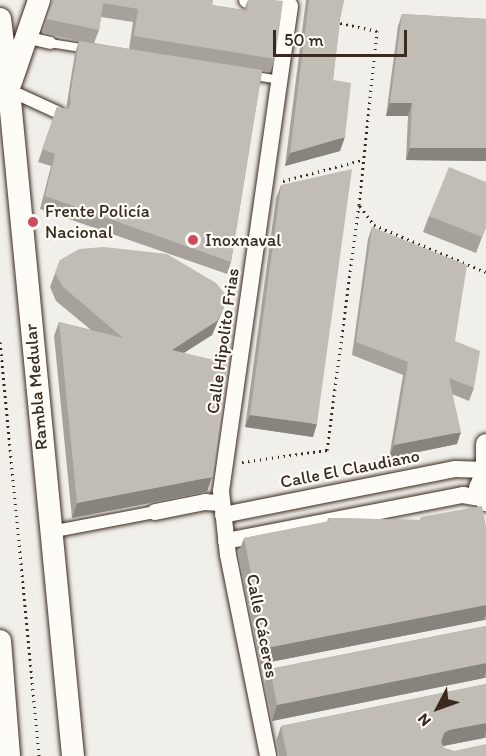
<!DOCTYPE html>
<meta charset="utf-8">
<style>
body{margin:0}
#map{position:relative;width:486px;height:756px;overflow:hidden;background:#f1efea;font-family:Itim,sans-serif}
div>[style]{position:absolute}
.path>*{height:3px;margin-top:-1.5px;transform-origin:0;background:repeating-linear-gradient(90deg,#3b2a1e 0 1.5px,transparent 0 6px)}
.roads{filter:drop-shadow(0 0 2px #3b2a1e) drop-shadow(0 0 2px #3b2a1e)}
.service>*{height:8px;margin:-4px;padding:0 4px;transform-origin:4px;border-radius:4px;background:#fdfcf7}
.pedestrian>*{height:12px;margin:-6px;padding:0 6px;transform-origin:6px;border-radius:6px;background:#fdfcf7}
.minor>*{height:16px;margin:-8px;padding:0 8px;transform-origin:8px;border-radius:8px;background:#fdfcf7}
.tertiary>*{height:20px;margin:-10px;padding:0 10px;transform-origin:10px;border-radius:10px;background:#fdfcf7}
.secondary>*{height:22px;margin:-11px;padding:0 11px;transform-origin:11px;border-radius:11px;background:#fdfcf7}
.wall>*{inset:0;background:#a6a29b}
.shaded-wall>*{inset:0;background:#87847e}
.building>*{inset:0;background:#c1bcb4}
.dots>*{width:16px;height:16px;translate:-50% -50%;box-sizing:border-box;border:3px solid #fdfcf7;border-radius:50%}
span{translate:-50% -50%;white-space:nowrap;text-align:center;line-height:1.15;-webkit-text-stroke:4.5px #fdfcf7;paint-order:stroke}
.poi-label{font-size:18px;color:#3b2a1e}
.left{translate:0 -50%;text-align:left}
.street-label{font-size:18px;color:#3b2a1e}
.north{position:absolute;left:408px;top:678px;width:60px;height:60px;-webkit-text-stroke:4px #fdfcf7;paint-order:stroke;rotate:229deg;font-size:16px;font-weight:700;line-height:24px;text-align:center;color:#3b2a1e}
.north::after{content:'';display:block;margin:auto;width:21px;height:27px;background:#3b2a1e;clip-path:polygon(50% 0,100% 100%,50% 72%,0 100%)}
.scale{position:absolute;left:273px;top:30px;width:134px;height:27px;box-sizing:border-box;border:3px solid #3b2a1e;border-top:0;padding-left:8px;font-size:18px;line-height:21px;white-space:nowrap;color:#3b2a1e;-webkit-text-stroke:4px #fdfcf7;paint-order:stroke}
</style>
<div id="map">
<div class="path">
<i style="left:283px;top:181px;width:82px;rotate:-14.9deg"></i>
<i style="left:360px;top:206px;width:24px;rotate:54deg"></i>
<i style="left:374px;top:225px;width:121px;rotate:22.8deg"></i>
<i style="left:0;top:342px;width:416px;rotate:84.6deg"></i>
<i style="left:242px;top:462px;width:86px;rotate:-8deg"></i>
<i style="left:327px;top:450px;width:247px;rotate:-82.6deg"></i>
<i style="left:359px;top:205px;width:175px;rotate:-84.1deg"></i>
<i style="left:377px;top:31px;width:42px;rotate:-167.6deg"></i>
</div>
<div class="roads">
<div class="service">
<i style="left:50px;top:43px;width:38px;rotate:9deg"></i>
<i style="left:249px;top:75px;width:30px;rotate:9deg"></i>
</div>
<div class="pedestrian">
<i style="left:25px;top:37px;width:26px;rotate:13deg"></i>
<i style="left:9px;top:90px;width:55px;rotate:24.7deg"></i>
<i style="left:50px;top:532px;width:107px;rotate:-10.8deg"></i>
</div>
<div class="minor">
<i style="left:247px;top:0;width:43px;rotate:7.9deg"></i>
<i style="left:290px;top:6px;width:490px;rotate:98.1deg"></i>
<i style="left:221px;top:491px;width:64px;rotate:83.8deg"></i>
<i style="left:228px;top:555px;width:205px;rotate:78.7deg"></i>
<i style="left:155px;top:512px;width:51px;rotate:-11.3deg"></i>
<i style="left:205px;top:502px;width:16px;rotate:4deg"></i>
<i style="left:223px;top:515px;width:237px;rotate:-11.2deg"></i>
<i style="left:456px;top:469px;width:30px;rotate:2deg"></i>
<i style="left:226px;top:541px;width:241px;rotate:-11deg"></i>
<i style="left:463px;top:495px;width:22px;rotate:10deg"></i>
<i style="left:485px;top:499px;width:4px;rotate:76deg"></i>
</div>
<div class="tertiary">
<i style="left:486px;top:444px;width:23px;rotate:90deg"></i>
<i style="left:486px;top:471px;width:18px;rotate:112deg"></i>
<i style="left:479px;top:488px;width:15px;rotate:62deg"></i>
</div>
<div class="secondary">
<i style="left:0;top:19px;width:72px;rotate:82.8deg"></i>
<i style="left:9px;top:90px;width:669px;rotate:84.51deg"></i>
<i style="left:11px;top:82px;width:87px;rotate:-71.1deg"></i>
<i style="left:0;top:641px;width:115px;rotate:85.5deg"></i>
</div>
</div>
<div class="wall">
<i style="clip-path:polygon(evenodd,51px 0,213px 0,212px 5px,244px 10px,248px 0,274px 0,275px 59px,270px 72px,262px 71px,231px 262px,227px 274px,40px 209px,51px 166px,38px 162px,57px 107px,66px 109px,75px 53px,79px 41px,89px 43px,42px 33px,52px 4px,51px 0,101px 17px,133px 22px,129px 49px,94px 43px,99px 30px,101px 17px)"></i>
<i style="clip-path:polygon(306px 0,344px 0,340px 19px,333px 80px,340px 151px,285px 166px)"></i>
<i style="clip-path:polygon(402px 14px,486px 19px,486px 161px,406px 160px,408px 116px,386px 116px,398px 26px)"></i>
<i style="clip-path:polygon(281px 185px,313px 437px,245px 427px,276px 198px)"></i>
<i style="clip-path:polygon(429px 216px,486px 227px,476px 253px,423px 232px)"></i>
<i style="clip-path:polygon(372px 227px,455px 341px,474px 388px,469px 401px,452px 394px,457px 444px,389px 458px,403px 375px,352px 355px,368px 239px)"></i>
<i style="clip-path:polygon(60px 260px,218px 321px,212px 335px,184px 353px,207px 492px,72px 518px,54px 336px,59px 322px,91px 330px,56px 301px,50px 287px)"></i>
<i style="clip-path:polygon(421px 517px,486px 526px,486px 620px,484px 620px,260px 664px,238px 554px,244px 538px,327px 522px,328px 518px,420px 520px)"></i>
<i style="clip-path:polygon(486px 626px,486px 678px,484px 678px,272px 721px,264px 684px,270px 669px)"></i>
<i style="clip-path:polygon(486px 684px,486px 738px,484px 738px,443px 746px,444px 748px,454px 751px,486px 756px,279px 756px,276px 741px,281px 726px)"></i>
</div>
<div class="shaded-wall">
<i style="clip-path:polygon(390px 103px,412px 103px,408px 116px,386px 116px)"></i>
<i style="clip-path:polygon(345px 137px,340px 151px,285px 166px,290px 153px)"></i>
<i style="clip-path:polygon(410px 148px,486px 148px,486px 161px,406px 160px)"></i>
<i style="clip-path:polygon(224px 307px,212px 335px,166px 364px,172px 350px)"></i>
<i style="clip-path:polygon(250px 415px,317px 424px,313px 437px,245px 427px)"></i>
<i style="clip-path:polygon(461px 432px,457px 444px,389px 458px,394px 445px)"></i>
<i style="clip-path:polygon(212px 477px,207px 492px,72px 518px,77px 503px)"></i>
<i style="clip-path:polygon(486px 605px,486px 614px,484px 620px,260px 664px,266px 648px)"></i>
<i style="clip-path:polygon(486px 663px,486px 672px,484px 678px,272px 721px,277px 705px)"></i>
<i style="clip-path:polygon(486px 723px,486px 732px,484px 738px,443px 746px,439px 749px,444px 733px,449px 730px)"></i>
</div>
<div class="building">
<i style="clip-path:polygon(54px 0,213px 0,212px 5px,247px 11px,248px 0,274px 0,283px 1px,275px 59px,134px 36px,138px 9px,103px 3px,99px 30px,47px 19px)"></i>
<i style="clip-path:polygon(309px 0,344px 0,340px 19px,333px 80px,351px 83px,345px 137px,290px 153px)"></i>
<i style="clip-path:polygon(402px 14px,486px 19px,486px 148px,410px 148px,412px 103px,390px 103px)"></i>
<i style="clip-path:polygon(79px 41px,262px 70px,231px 262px,45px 196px,55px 154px,42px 149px,57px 107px,68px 109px,71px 103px,70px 96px)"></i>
<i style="clip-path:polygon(449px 167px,486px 182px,486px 226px,482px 237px,429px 216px)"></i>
<i style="clip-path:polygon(352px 169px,317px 424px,250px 415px,281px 185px)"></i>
<i style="clip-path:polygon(372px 227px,467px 265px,455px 341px,480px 351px,474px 388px,449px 378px,461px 432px,394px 445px,408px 362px,356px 342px)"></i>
<i style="clip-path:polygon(104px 247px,167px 254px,216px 283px,225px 294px,224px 307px,217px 321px,172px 350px,227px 363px,212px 477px,77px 503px,59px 322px,123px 338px,62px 286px,55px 273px,60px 260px,79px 249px)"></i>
<i style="clip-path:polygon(482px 506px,486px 526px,486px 605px,266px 648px,244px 538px,329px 521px,328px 518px,421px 520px,421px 517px)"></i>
<i style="clip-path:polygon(486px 626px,486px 663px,277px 705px,270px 669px)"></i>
<i style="clip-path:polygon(486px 684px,486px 723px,449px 730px,444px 733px,441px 742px,444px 748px,454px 751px,486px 744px,486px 756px,287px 756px,281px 726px)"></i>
</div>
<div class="dots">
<i style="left:33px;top:222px;background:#d1495b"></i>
<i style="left:193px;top:240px;background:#d1495b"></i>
</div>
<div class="poi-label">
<span class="left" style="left:45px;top:222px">Frente Policía<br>Nacional</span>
<span class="left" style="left:205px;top:240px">Inoxnaval</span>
</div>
<div class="street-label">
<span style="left:223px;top:341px;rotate:-82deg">Calle Hipolito Frias</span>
<span style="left:36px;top:387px;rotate:-95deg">Rambla Medular</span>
<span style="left:350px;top:469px;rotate:-11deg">Calle El Claudiano</span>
<span style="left:262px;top:626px;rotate:79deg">Calle Cáceres</span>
</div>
<div class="north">N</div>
<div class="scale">50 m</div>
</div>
